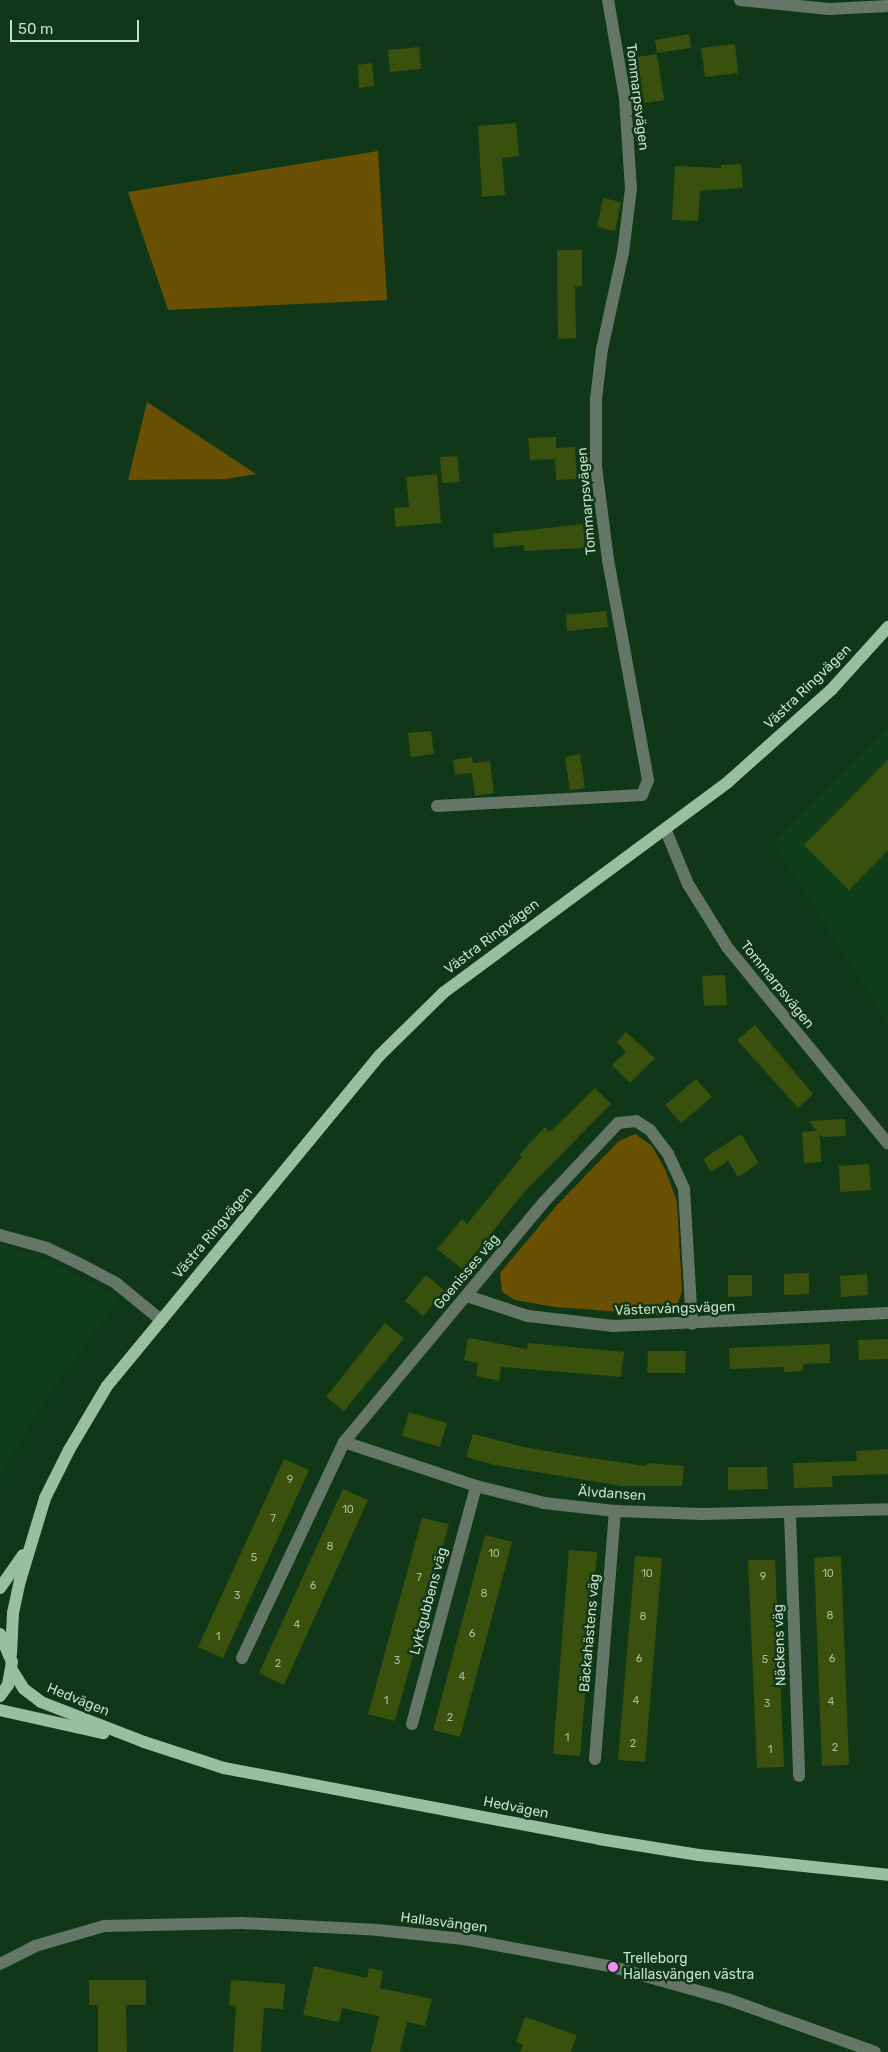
<!DOCTYPE html>
<meta charset="utf-8">
<style>
body{margin:0}
#map{position:relative;width:888px;height:2052px;overflow:hidden;background:#103718;font-family:Rubik,sans-serif}
div>[style]{position:absolute}
.built>*{inset:0;background:#0f3e19}
.green>*{inset:0;background:#695003}
.building>*{inset:0;background:#3a510e}
.minor>*{height:12px;margin:-6px;padding:0 6px;transform-origin:6px;border-radius:6px;background:#657666}
.major>*{height:12px;margin:-6px;padding:0 6px;transform-origin:6px;border-radius:6px;background:#9bbe9e}
.dots>*{width:14px;height:14px;translate:-50% -50%;box-sizing:border-box;border:2px solid #103718;border-radius:50%}
span{translate:-50% -50%;white-space:nowrap;text-align:center;line-height:1.15;-webkit-text-stroke:5px #103718;paint-order:stroke}
.number-label{font-size:11px;color:#a6bc9c}
.number-label span{-webkit-text-stroke-width:0}
.street-label{font-size:14px;color:#cadfcb}
.poi-label{font-size:14px;color:#cadfcb}
.left{translate:0 -50%;text-align:left}
.scale{position:absolute;left:10px;top:20px;width:129px;height:22px;box-sizing:border-box;border:2px solid #cadfcb;border-top:0;padding-left:6px;font-size:15px;line-height:18px;white-space:nowrap;color:#cadfcb;-webkit-text-stroke:4px #103718;paint-order:stroke}
</style>
<div id="map">
<div class="built">
<i style="clip-path:polygon(888px 726px,888px 1023px,773px 842px)"></i>
<i style="clip-path:polygon(0 1244px,43px 1257px,119px 1298px,39px 1408px,0 1476px)"></i>
</div>
<div class="green">
<i style="clip-path:polygon(378px 151px,387px 300px,168px 310px,128px 192px)"></i>
<i style="clip-path:polygon(147px 402px,256px 474px,226px 479px,128px 480px)"></i>
<i style="clip-path:polygon(635px 1134px,652px 1146px,666px 1171px,677px 1202px,682px 1291px,675px 1311px,660px 1315px,555px 1307px,515px 1300px,502px 1292px,500px 1273px,557px 1205px,619px 1141px)"></i>
</div>
<div class="building">
<i style="clip-path:polygon(689px 34px,691px 48px,657px 53px,655px 40px)"></i>
<i style="clip-path:polygon(735px 44px,738px 73px,705px 77px,701px 48px)"></i>
<i style="clip-path:polygon(419px 47px,421px 69px,390px 72px,388px 50px)"></i>
<i style="clip-path:polygon(657px 54px,664px 100px,644px 103px,637px 57px)"></i>
<i style="clip-path:polygon(372px 63px,374px 86px,359px 88px,358px 65px)"></i>
<i style="clip-path:polygon(516px 123px,519px 156px,502px 158px,505px 195px,482px 197px,478px 126px)"></i>
<i style="clip-path:polygon(741px 164px,743px 188px,700px 191px,698px 221px,672px 220px,675px 166px,721px 168px,721px 165px)"></i>
<i style="clip-path:polygon(603px 198px,621px 202px,615px 231px,597px 227px)"></i>
<i style="clip-path:polygon(557px 250px,582px 250px,582px 286px,575px 286px,576px 338px,558px 339px)"></i>
<i style="clip-path:polygon(556px 437px,556px 448px,575px 447px,577px 479px,556px 480px,555px 459px,530px 460px,528px 438px)"></i>
<i style="clip-path:polygon(457px 456px,460px 482px,442px 483px,440px 457px)"></i>
<i style="clip-path:polygon(437px 474px,441px 523px,396px 527px,394px 508px,409px 507px,406px 477px)"></i>
<i style="clip-path:polygon(583px 524px,585px 548px,524px 551px,524px 545px,494px 548px,493px 534px)"></i>
<i style="clip-path:polygon(606px 611px,608px 627px,567px 631px,566px 615px)"></i>
<i style="clip-path:polygon(431px 731px,434px 754px,411px 757px,408px 733px)"></i>
<i style="clip-path:polygon(580px 754px,585px 788px,570px 790px,565px 757px)"></i>
<i style="clip-path:polygon(472px 757px,473px 763px,490px 761px,494px 793px,475px 796px,472px 773px,455px 775px,453px 760px)"></i>
<i style="clip-path:polygon(888px 760px,888px 850px,849px 890px,804px 845px)"></i>
<i style="clip-path:polygon(725px 975px,727px 1005px,704px 1006px,702px 976px)"></i>
<i style="clip-path:polygon(755px 1025px,813px 1094px,798px 1108px,737px 1040px)"></i>
<i style="clip-path:polygon(626px 1032px,655px 1058px,630px 1083px,612px 1065px,626px 1052px,617px 1042px)"></i>
<i style="clip-path:polygon(696px 1079px,712px 1097px,681px 1123px,665px 1105px)"></i>
<i style="clip-path:polygon(595px 1088px,611px 1104px,526px 1190px,462px 1269px,437px 1249px,462px 1219px,467px 1224px,522px 1157px,519px 1155px,545px 1127px,550px 1132px)"></i>
<i style="clip-path:polygon(845px 1119px,846px 1136px,823px 1137px,820px 1134px,821px 1162px,804px 1163px,802px 1132px,817px 1131px,809px 1121px)"></i>
<i style="clip-path:polygon(741px 1134px,759px 1163px,738px 1177px,728px 1161px,711px 1172px,703px 1159px)"></i>
<i style="clip-path:polygon(869px 1164px,871px 1190px,840px 1192px,839px 1166px)"></i>
<i style="clip-path:polygon(809px 1273px,809px 1294px,784px 1295px,784px 1274px)"></i>
<i style="clip-path:polygon(867px 1274px,868px 1295px,841px 1297px,840px 1276px)"></i>
<i style="clip-path:polygon(426px 1275px,444px 1290px,423px 1316px,405px 1301px)"></i>
<i style="clip-path:polygon(728px 1275px,752px 1275px,752px 1296px,728px 1297px)"></i>
<i style="clip-path:polygon(385px 1323px,404px 1338px,344px 1411px,326px 1397px)"></i>
<i style="clip-path:polygon(468px 1338px,527px 1349px,528px 1343px,624px 1352px,621px 1377px,501px 1367px,499px 1381px,476px 1376px,478px 1363px,464px 1360px)"></i>
<i style="clip-path:polygon(888px 1339px,888px 1359px,859px 1360px,858px 1340px)"></i>
<i style="clip-path:polygon(830px 1344px,830px 1363px,803px 1364px,803px 1371px,784px 1372px,784px 1367px,730px 1369px,729px 1348px)"></i>
<i style="clip-path:polygon(648px 1351px,686px 1351px,685px 1373px,647px 1373px)"></i>
<i style="clip-path:polygon(409px 1412px,447px 1423px,440px 1447px,402px 1436px)"></i>
<i style="clip-path:polygon(473px 1434px,524px 1447px,577px 1456px,646px 1466px,647px 1463px,684px 1466px,682px 1486px,622px 1486px,495px 1465px,466px 1457px)"></i>
<i style="clip-path:polygon(888px 1449px,888px 1474px,832px 1476px,833px 1487px,794px 1488px,793px 1463px,857px 1461px,856px 1451px)"></i>
<i style="clip-path:polygon(284px 1459px,309px 1470px,223px 1658px,198px 1647px)"></i>
<i style="clip-path:polygon(728px 1467px,767px 1467px,768px 1489px,728px 1490px)"></i>
<i style="clip-path:polygon(343px 1489px,368px 1500px,284px 1685px,259px 1673px)"></i>
<i style="clip-path:polygon(422px 1518px,449px 1524px,395px 1721px,368px 1714px)"></i>
<i style="clip-path:polygon(485px 1535px,512px 1542px,460px 1737px,433px 1730px)"></i>
<i style="clip-path:polygon(569px 1550px,597px 1552px,580px 1756px,553px 1754px)"></i>
<i style="clip-path:polygon(635px 1556px,662px 1558px,645px 1762px,618px 1760px)"></i>
<i style="clip-path:polygon(841px 1556px,849px 1765px,822px 1766px,814px 1558px)"></i>
<i style="clip-path:polygon(748px 1560px,775px 1560px,784px 1767px,757px 1768px)"></i>
<i style="clip-path:polygon(314px 1966px,367px 1978px,369px 1968px,383px 1971px,380px 1988px,432px 1999px,425px 2026px,407px 2022px,400px 2052px,371px 2052px,379px 2016px,342px 2008px,339px 2022px,303px 2015px)"></i>
<i style="clip-path:polygon(89px 1980px,146px 1980px,146px 2005px,126px 2005px,127px 2052px,98px 2052px,98px 2005px,89px 2005px)"></i>
<i style="clip-path:polygon(231px 1980px,285px 1984px,283px 2009px,264px 2008px,261px 2052px,233px 2052px,236px 2006px,229px 2005px)"></i>
<i style="clip-path:polygon(525px 2017px,577px 2035px,571px 2052px,520px 2052px,523px 2045px,516px 2042px)"></i>
</div>
<div class="minor">
<i style="left:740px;top:0;width:89px;rotate:5.8deg"></i>
<i style="left:829px;top:9px;width:59px;rotate:-2.9deg"></i>
<i style="left:437px;top:806px;width:205px;rotate:-3.1deg"></i>
<i style="left:642px;top:795px;width:16px;rotate:-68deg"></i>
<i style="left:648px;top:780px;width:224px;rotate:-100.3deg"></i>
<i style="left:608px;top:560px;width:95px;rotate:-97.3deg"></i>
<i style="left:596px;top:466px;width:67px;rotate:-90deg"></i>
<i style="left:596px;top:399px;width:50px;rotate:-83.2deg"></i>
<i style="left:602px;top:349px;width:98px;rotate:-77.7deg"></i>
<i style="left:623px;top:253px;width:64px;rotate:-82.9deg"></i>
<i style="left:631px;top:189px;width:91px;rotate:-93.8deg"></i>
<i style="left:625px;top:98px;width:99px;rotate:-99.8deg"></i>
<i style="left:666px;top:831px;width:57px;rotate:67.5deg"></i>
<i style="left:688px;top:884px;width:74px;rotate:58.2deg"></i>
<i style="left:727px;top:947px;width:254px;rotate:50.7deg"></i>
<i style="left:0;top:1235px;width:49px;rotate:15.5deg"></i>
<i style="left:47px;top:1248px;width:39px;rotate:26deg"></i>
<i style="left:82px;top:1265px;width:40px;rotate:28deg"></i>
<i style="left:117px;top:1284px;width:57px;rotate:39.3deg"></i>
<i style="left:467px;top:1296px;width:64px;rotate:18.2deg"></i>
<i style="left:528px;top:1316px;width:86px;rotate:6.7deg"></i>
<i style="left:613px;top:1326px;width:275px;rotate:-2.7deg"></i>
<i style="left:344px;top:1442px;width:139px;rotate:18.4deg"></i>
<i style="left:476px;top:1486px;width:70px;rotate:14deg"></i>
<i style="left:544px;top:1503px;width:71px;rotate:6.4deg"></i>
<i style="left:615px;top:1511px;width:88px;rotate:2deg"></i>
<i style="left:703px;top:1514px;width:185px;rotate:-1.5deg"></i>
<i style="left:790px;top:1514px;width:262px;rotate:88deg"></i>
<i style="left:242px;top:1658px;width:239px;rotate:-64.7deg"></i>
<i style="left:344px;top:1442px;width:311px;rotate:-50.2deg"></i>
<i style="left:543px;top:1203px;width:110px;rotate:-46.8deg"></i>
<i style="left:618px;top:1123px;width:18px;rotate:-6deg"></i>
<i style="left:636px;top:1121px;width:17px;rotate:33deg"></i>
<i style="left:650px;top:1130px;width:30px;rotate:53deg"></i>
<i style="left:668px;top:1154px;width:38px;rotate:65deg"></i>
<i style="left:684px;top:1189px;width:135px;rotate:86.6deg"></i>
<i style="left:412px;top:1724px;width:246px;rotate:-74.9deg"></i>
<i style="left:595px;top:1759px;width:249px;rotate:-85.4deg"></i>
<i style="left:0;top:1964px;width:39px;rotate:-27deg"></i>
<i style="left:35px;top:1946px;width:72px;rotate:-16.2deg"></i>
<i style="left:104px;top:1926px;width:138px;rotate:-1.2deg"></i>
<i style="left:242px;top:1923px;width:136px;rotate:2.9deg"></i>
<i style="left:378px;top:1930px;width:86px;rotate:6deg"></i>
<i style="left:464px;top:1939px;width:152px;rotate:10.6deg"></i>
<i style="left:613px;top:1967px;width:118px;rotate:15.7deg"></i>
<i style="left:727px;top:1999px;width:157px;rotate:19.7deg"></i>
</div>
<div class="major">
<i style="left:0;top:1588px;width:40px;rotate:-55.1deg"></i>
<i style="left:0;top:1634px;width:30px;rotate:67deg"></i>
<i style="left:12px;top:1662px;width:23px;rotate:100deg"></i>
<i style="left:8px;top:1685px;width:14px;rotate:126deg"></i>
<i style="left:11px;top:1654px;width:41px;rotate:-87.2deg"></i>
<i style="left:13px;top:1613px;width:33px;rotate:-78deg"></i>
<i style="left:20px;top:1581px;width:87px;rotate:-73.2deg"></i>
<i style="left:45px;top:1498px;width:54px;rotate:-63.4deg"></i>
<i style="left:69px;top:1450px;width:74px;rotate:-59.3deg"></i>
<i style="left:107px;top:1386px;width:428px;rotate:-50.5deg"></i>
<i style="left:379px;top:1056px;width:90px;rotate:-44.5deg"></i>
<i style="left:443px;top:993px;width:355px;rotate:-36.5deg"></i>
<i style="left:728px;top:782px;width:140px;rotate:-41.8deg"></i>
<i style="left:832px;top:689px;width:84px;rotate:-47.9deg"></i>
<i style="left:12px;top:1670px;width:22px;rotate:58deg"></i>
<i style="left:24px;top:1689px;width:21px;rotate:37deg"></i>
<i style="left:41px;top:1702px;width:110px;rotate:21.2deg"></i>
<i style="left:144px;top:1742px;width:84px;rotate:18deg"></i>
<i style="left:224px;top:1768px;width:382px;rotate:10.7deg"></i>
<i style="left:599px;top:1839px;width:101px;rotate:9.1deg"></i>
<i style="left:699px;top:1855px;width:190px;rotate:6deg"></i>
<i style="left:0;top:1710px;width:106px;rotate:12.6deg"></i>
</div>
<div class="dots">
<i style="left:613px;top:1967px;background:#f38af2"></i>
</div>
<div class="number-label">
<span style="left:290px;top:1480px">9</span>
<span style="left:348px;top:1510px">10</span>
<span style="left:273px;top:1519px">7</span>
<span style="left:330px;top:1547px">8</span>
<span style="left:494px;top:1554px">10</span>
<span style="left:254px;top:1558px">5</span>
<span style="left:647px;top:1574px">10</span>
<span style="left:828px;top:1574px">10</span>
<span style="left:763px;top:1577px">9</span>
<span style="left:419px;top:1578px">7</span>
<span style="left:313px;top:1586px">6</span>
<span style="left:484px;top:1594px">8</span>
<span style="left:237px;top:1596px">3</span>
<span style="left:830px;top:1616px">8</span>
<span style="left:643px;top:1617px">8</span>
<span style="left:297px;top:1625px">4</span>
<span style="left:472px;top:1634px">6</span>
<span style="left:218px;top:1637px">1</span>
<span style="left:639px;top:1659px">6</span>
<span style="left:832px;top:1659px">6</span>
<span style="left:765px;top:1660px">5</span>
<span style="left:397px;top:1661px">3</span>
<span style="left:278px;top:1664px">2</span>
<span style="left:462px;top:1677px">4</span>
<span style="left:386px;top:1701px">1</span>
<span style="left:636px;top:1701px">4</span>
<span style="left:831px;top:1702px">4</span>
<span style="left:767px;top:1704px">3</span>
<span style="left:450px;top:1718px">2</span>
<span style="left:567px;top:1738px">1</span>
<span style="left:633px;top:1744px">2</span>
<span style="left:835px;top:1748px">2</span>
<span style="left:770px;top:1750px">1</span>
</div>
<div class="street-label">
<span style="left:637px;top:97px;rotate:83deg">Tommarpsvägen</span>
<span style="left:587px;top:501px;rotate:-95deg">Tommarpsvägen</span>
<span style="left:808px;top:687px;rotate:-44deg">Västra Ringvägen</span>
<span style="left:492px;top:937px;rotate:-37deg">Västra Ringvägen</span>
<span style="left:777px;top:985px;rotate:51deg">Tommarpsvägen</span>
<span style="left:213px;top:1233px;rotate:-50deg">Västra Ringvägen</span>
<span style="left:467px;top:1272px;rotate:-50deg">Goenisses väg</span>
<span style="left:675px;top:1309px;rotate:-2deg">Västervångsvägen</span>
<span style="left:612px;top:1494px;rotate:4deg">Älvdansen</span>
<span style="left:429px;top:1601px;rotate:-75deg">Lyktgubbens väg</span>
<span style="left:590px;top:1633px;rotate:-85deg">Bäckahästens väg</span>
<span style="left:780px;top:1645px;rotate:-92deg">Näckens väg</span>
<span style="left:78px;top:1700px;rotate:22deg">Hedvägen</span>
<span style="left:516px;top:1808px;rotate:11deg">Hedvägen</span>
<span style="left:444px;top:1923px;rotate:7deg">Hallasvängen</span>
</div>
<div class="poi-label">
<span class="left" style="left:623px;top:1967px">Trelleborg<br>Hallasvängen västra</span>
</div>
<div class="scale">50 m</div>
</div>
